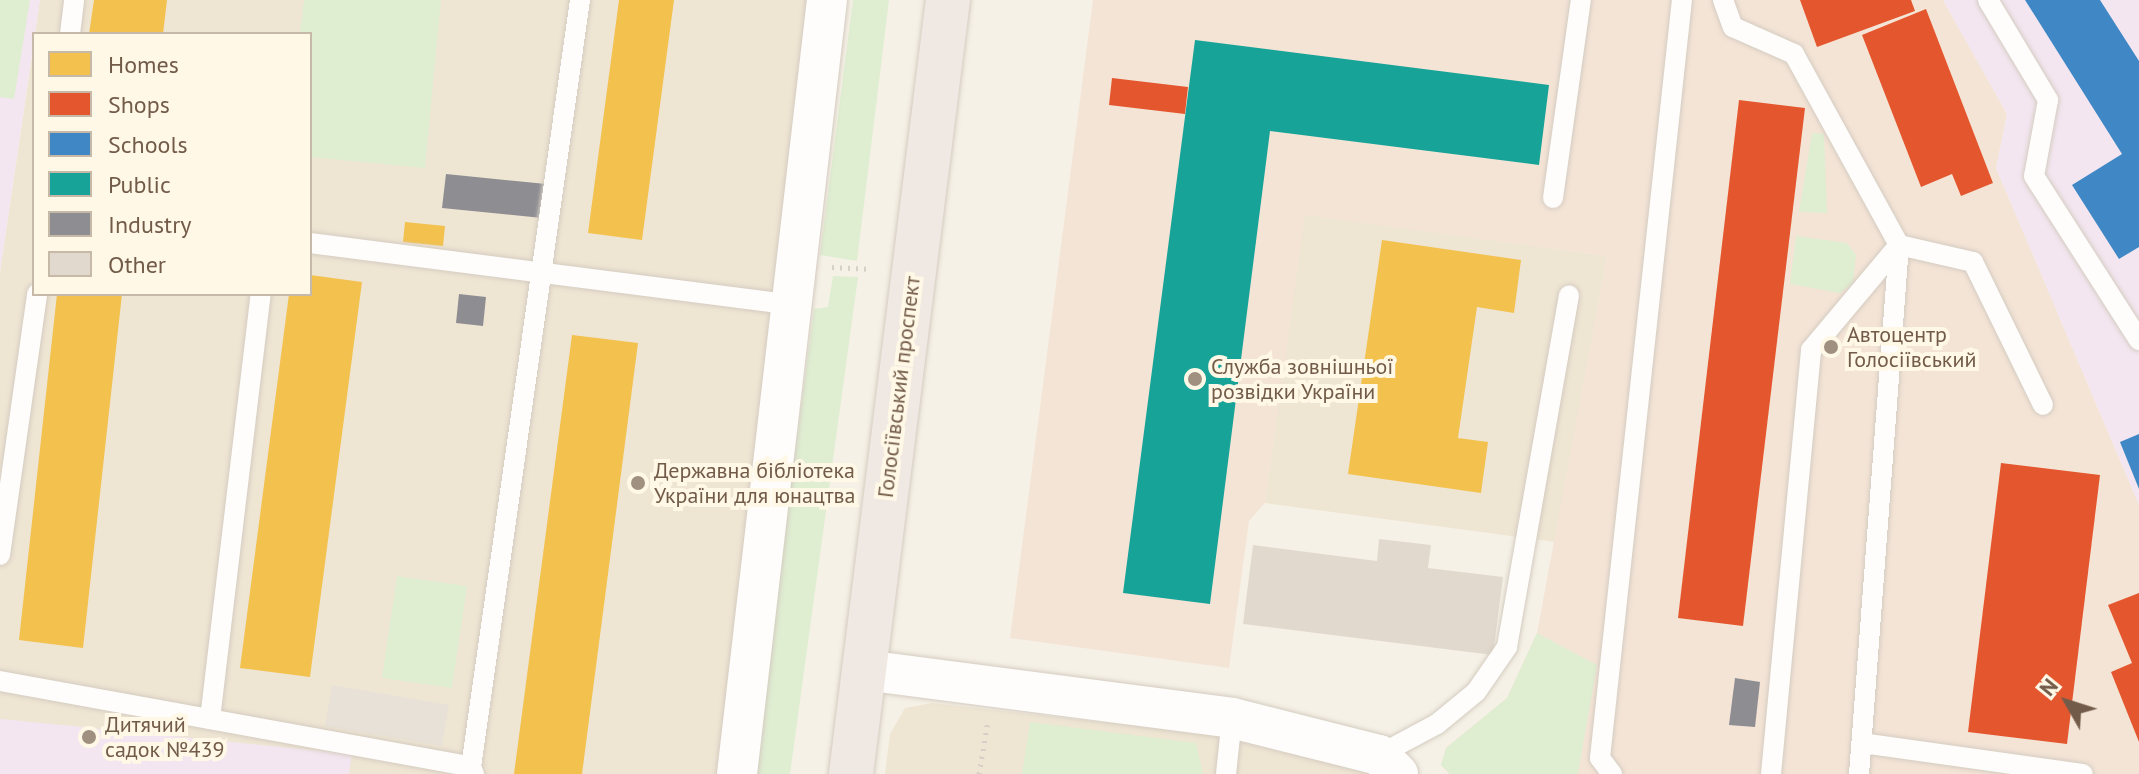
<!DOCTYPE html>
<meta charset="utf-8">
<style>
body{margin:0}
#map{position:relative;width:2139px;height:774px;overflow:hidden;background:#f6f1e6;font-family:"PT Sans",sans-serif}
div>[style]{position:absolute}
.residential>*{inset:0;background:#efe5d3}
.commercial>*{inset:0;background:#f4e4d6}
.industrial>*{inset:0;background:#e8e1d7}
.education>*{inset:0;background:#f3e6f0}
.green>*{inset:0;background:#dfedd1}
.homes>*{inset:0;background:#f2c14e}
.shops>*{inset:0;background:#e4572e}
.schools>*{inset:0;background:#3f88c5}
.public>*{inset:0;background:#17a398}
.industry>*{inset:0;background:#8d8d92}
.building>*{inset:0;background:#e2d9ce}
.path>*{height:5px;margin-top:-2.5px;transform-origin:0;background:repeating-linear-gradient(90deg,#d7d0c8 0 2px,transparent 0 8px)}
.roads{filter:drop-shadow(0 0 2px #d4ccc1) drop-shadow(0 0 2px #d4ccc1)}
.lane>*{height:20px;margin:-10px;padding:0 10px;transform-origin:10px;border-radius:10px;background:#fefdfb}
.street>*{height:40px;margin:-20px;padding:0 20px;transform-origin:20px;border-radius:20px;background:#fefdfb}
.highway>*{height:44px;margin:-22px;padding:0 22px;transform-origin:22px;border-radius:22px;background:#f0e8e2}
.dots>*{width:22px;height:22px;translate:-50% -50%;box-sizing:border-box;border:4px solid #fff8e6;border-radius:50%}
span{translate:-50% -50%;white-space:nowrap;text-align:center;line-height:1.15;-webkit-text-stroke:8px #fff8e6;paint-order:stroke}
.poi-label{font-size:22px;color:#725b48}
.left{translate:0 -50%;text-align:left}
.street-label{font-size:22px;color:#725b48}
.legend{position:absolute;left:32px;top:32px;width:280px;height:264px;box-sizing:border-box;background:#fff8e6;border:2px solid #c7b9a7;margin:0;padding:10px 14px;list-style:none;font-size:24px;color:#725b48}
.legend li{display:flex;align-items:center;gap:16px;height:40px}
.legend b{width:40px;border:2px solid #c7b9a7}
.north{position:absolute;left:2027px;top:662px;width:80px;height:80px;-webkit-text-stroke:6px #fff8e6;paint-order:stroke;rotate:309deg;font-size:22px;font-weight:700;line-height:32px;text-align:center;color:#725b48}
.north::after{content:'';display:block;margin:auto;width:28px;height:36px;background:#725b48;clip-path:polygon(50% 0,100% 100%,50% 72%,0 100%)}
</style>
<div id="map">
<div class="residential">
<i style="clip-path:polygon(40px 0,819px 0,724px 774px,0 774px,0 272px,34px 43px,34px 294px,310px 294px,310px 34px,35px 34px)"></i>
<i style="clip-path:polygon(1304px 214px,1607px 256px,1555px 542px,1265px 503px)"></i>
<i style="clip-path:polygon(932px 703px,1216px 735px,1352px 764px,1369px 774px,885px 774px,890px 734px,905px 708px)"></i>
</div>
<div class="commercial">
<i style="clip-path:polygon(1093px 0,1943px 0,2007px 114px,1996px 168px,2139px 505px,2139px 774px,1450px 774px,1441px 765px,1446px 748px,1507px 698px,1537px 633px,1607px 256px,1305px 215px,1265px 503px,1249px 521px,1229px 668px,1010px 638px)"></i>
</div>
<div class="industrial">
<i style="clip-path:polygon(332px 685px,449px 705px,442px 746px,325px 726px)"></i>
</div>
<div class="education">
<i style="clip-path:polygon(0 0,40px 0,0 272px)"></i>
<i style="clip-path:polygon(1943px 0,2139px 0,2139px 505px,1996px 168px,2007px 114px)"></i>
<i style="clip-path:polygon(0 719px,2px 719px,352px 754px,349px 774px,0 774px)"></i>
</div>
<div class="green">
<i style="clip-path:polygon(0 0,30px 0,14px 99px,0 97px)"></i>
<i style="clip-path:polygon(304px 0,441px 0,425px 168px,310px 157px,310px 34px,300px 34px)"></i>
<i style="clip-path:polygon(853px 0,889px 0,857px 261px,820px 255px)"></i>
<i style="clip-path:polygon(1812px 133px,1824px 134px,1827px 213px,1799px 212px)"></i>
<i style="clip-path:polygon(1796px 236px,1847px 243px,1856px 255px,1853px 283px,1840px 293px,1790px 284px)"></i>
<i style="clip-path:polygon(833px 276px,858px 277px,790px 774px,753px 774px,814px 309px,828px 307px)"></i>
<i style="clip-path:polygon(397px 576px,467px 586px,452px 688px,382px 678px)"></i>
<i style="clip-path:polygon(1537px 633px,1597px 665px,1578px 774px,1450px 774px,1441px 765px,1446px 748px,1507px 698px)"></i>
<i style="clip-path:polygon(1030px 722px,1196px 743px,1203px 774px,1022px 774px)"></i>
</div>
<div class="homes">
<i style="clip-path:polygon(94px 0,167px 0,163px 34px,89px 34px)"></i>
<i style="clip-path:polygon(619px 0,674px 0,642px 240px,588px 233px)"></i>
<i style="clip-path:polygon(405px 222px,445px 226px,443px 246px,403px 242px)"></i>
<i style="clip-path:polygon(1382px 240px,1521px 260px,1514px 313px,1477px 307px,1458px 438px,1488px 442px,1481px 493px,1348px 474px)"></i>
<i style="clip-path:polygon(310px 275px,362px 282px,310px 677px,240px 668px,289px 294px,310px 294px)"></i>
<i style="clip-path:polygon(57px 294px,122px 294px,83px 648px,19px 640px)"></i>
<i style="clip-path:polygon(572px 335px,638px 343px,582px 774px,514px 774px)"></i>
</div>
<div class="shops">
<i style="clip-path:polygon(1800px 0,1911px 0,1915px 11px,1817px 47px)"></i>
<i style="clip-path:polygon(1926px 9px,1993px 183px,1961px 196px,1952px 174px,1921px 187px,1862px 35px)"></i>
<i style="clip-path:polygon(1112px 78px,1188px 87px,1185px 114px,1109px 105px)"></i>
<i style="clip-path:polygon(1739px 100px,1805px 108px,1743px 626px,1678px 618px)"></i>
<i style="clip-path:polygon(2001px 463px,2100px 475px,2067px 744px,1968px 732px)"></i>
<i style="clip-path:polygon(2139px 593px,2139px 742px,2111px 672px,2132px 663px,2108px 605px)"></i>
</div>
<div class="schools">
<i style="clip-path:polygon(2025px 0,2100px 0,2139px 61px,2139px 247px,2119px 259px,2072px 185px,2122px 154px)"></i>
<i style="clip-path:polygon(2139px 434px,2139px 489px,2120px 442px)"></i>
</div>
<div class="public">
<i style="clip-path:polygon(1195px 40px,1549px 85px,1539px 165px,1270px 131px,1210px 604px,1123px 593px)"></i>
</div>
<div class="industry">
<i style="clip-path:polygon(446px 174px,546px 184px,542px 218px,442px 208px)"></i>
<i style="clip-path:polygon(459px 294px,486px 297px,483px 326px,456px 323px)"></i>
<i style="clip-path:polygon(1735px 678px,1760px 682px,1755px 727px,1729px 725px)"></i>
</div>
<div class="building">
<i style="clip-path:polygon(1379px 539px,1431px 545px,1428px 568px,1503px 577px,1493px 655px,1243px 624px,1253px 545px,1377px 561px)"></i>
</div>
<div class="path">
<i style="left:832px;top:267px;width:35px;rotate:3deg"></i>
<i style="left:979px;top:774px;width:54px;rotate:-80.4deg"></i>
</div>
<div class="roads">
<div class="lane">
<i style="left:1723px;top:0;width:29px;rotate:70deg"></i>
<i style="left:1733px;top:27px;width:67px;rotate:23.9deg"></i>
<i style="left:1794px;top:54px;width:218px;rotate:61.2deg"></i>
<i style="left:1899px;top:245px;width:531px;rotate:94.32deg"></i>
<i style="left:1988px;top:0;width:117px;rotate:59deg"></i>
<i style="left:2048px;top:100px;width:77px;rotate:100.4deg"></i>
<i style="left:2034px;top:176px;width:195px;rotate:57.4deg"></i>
<i style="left:70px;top:34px;width:34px;rotate:-83deg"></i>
<i style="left:1553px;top:198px;width:200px;rotate:-82deg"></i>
<i style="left:310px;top:243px;width:488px;rotate:7.3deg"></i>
<i style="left:0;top:555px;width:264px;rotate:-81.9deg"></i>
<i style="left:0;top:681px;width:479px;rotate:10.3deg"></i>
<i style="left:471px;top:767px;width:8px;rotate:67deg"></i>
<i style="left:210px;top:719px;width:428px;rotate:-83.2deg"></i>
<i style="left:1862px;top:743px;width:223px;rotate:8deg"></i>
<i style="left:1379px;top:755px;width:66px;rotate:-28.1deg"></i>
<i style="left:1437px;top:724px;width:50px;rotate:-39.4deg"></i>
<i style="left:1476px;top:692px;width:55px;rotate:-55.4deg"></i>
<i style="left:1507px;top:647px;width:357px;rotate:-80deg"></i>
<i style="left:471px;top:767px;width:775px;rotate:-81.91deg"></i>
<i style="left:1226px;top:774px;width:56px;rotate:-83.9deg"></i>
<i style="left:1612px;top:774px;width:20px;rotate:-127deg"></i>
<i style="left:1600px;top:758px;width:762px;rotate:-83.83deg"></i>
<i style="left:1771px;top:774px;width:426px;rotate:-84.6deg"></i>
<i style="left:1811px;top:350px;width:137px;rotate:-50deg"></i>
<i style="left:1899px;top:245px;width:76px;rotate:12.9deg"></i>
<i style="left:1973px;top:262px;width:159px;rotate:63.9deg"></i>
</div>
<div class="street">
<i style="left:864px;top:670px;width:371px;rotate:7.4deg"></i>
<i style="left:1232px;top:718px;width:152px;rotate:14.1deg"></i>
<i style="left:1379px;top:755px;width:27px;rotate:45deg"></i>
<i style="left:737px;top:774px;width:779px;rotate:-83.37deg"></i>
</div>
<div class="highway">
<i style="left:851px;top:774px;width:780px;rotate:-82.86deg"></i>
</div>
</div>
<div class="dots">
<i style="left:1831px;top:347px;background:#a0907f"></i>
<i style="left:1195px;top:379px;background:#a0907f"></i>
<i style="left:638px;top:483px;background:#a0907f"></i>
<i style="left:89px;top:737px;background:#a0907f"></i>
</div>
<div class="poi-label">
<span class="left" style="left:1847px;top:347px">Автоцентр<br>Голосіївський</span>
<span class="left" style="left:1211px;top:379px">Служба зовнішньої<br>розвідки України</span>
<span class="left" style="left:654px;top:483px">Державна бібліотека<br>України для юнацтва</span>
<span class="left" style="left:105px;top:737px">Дитячий<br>садок №439</span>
</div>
<div class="street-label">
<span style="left:899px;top:387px;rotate:-83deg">Голосіївський проспект</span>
</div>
<ul class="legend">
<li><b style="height:22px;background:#f2c14e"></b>Homes</li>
<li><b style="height:22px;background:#e4572e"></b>Shops</li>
<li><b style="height:22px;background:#3f88c5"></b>Schools</li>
<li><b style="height:22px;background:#17a398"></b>Public</li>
<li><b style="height:22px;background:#8d8d92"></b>Industry</li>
<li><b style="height:22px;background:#e2d9ce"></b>Other</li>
</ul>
<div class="north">N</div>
</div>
